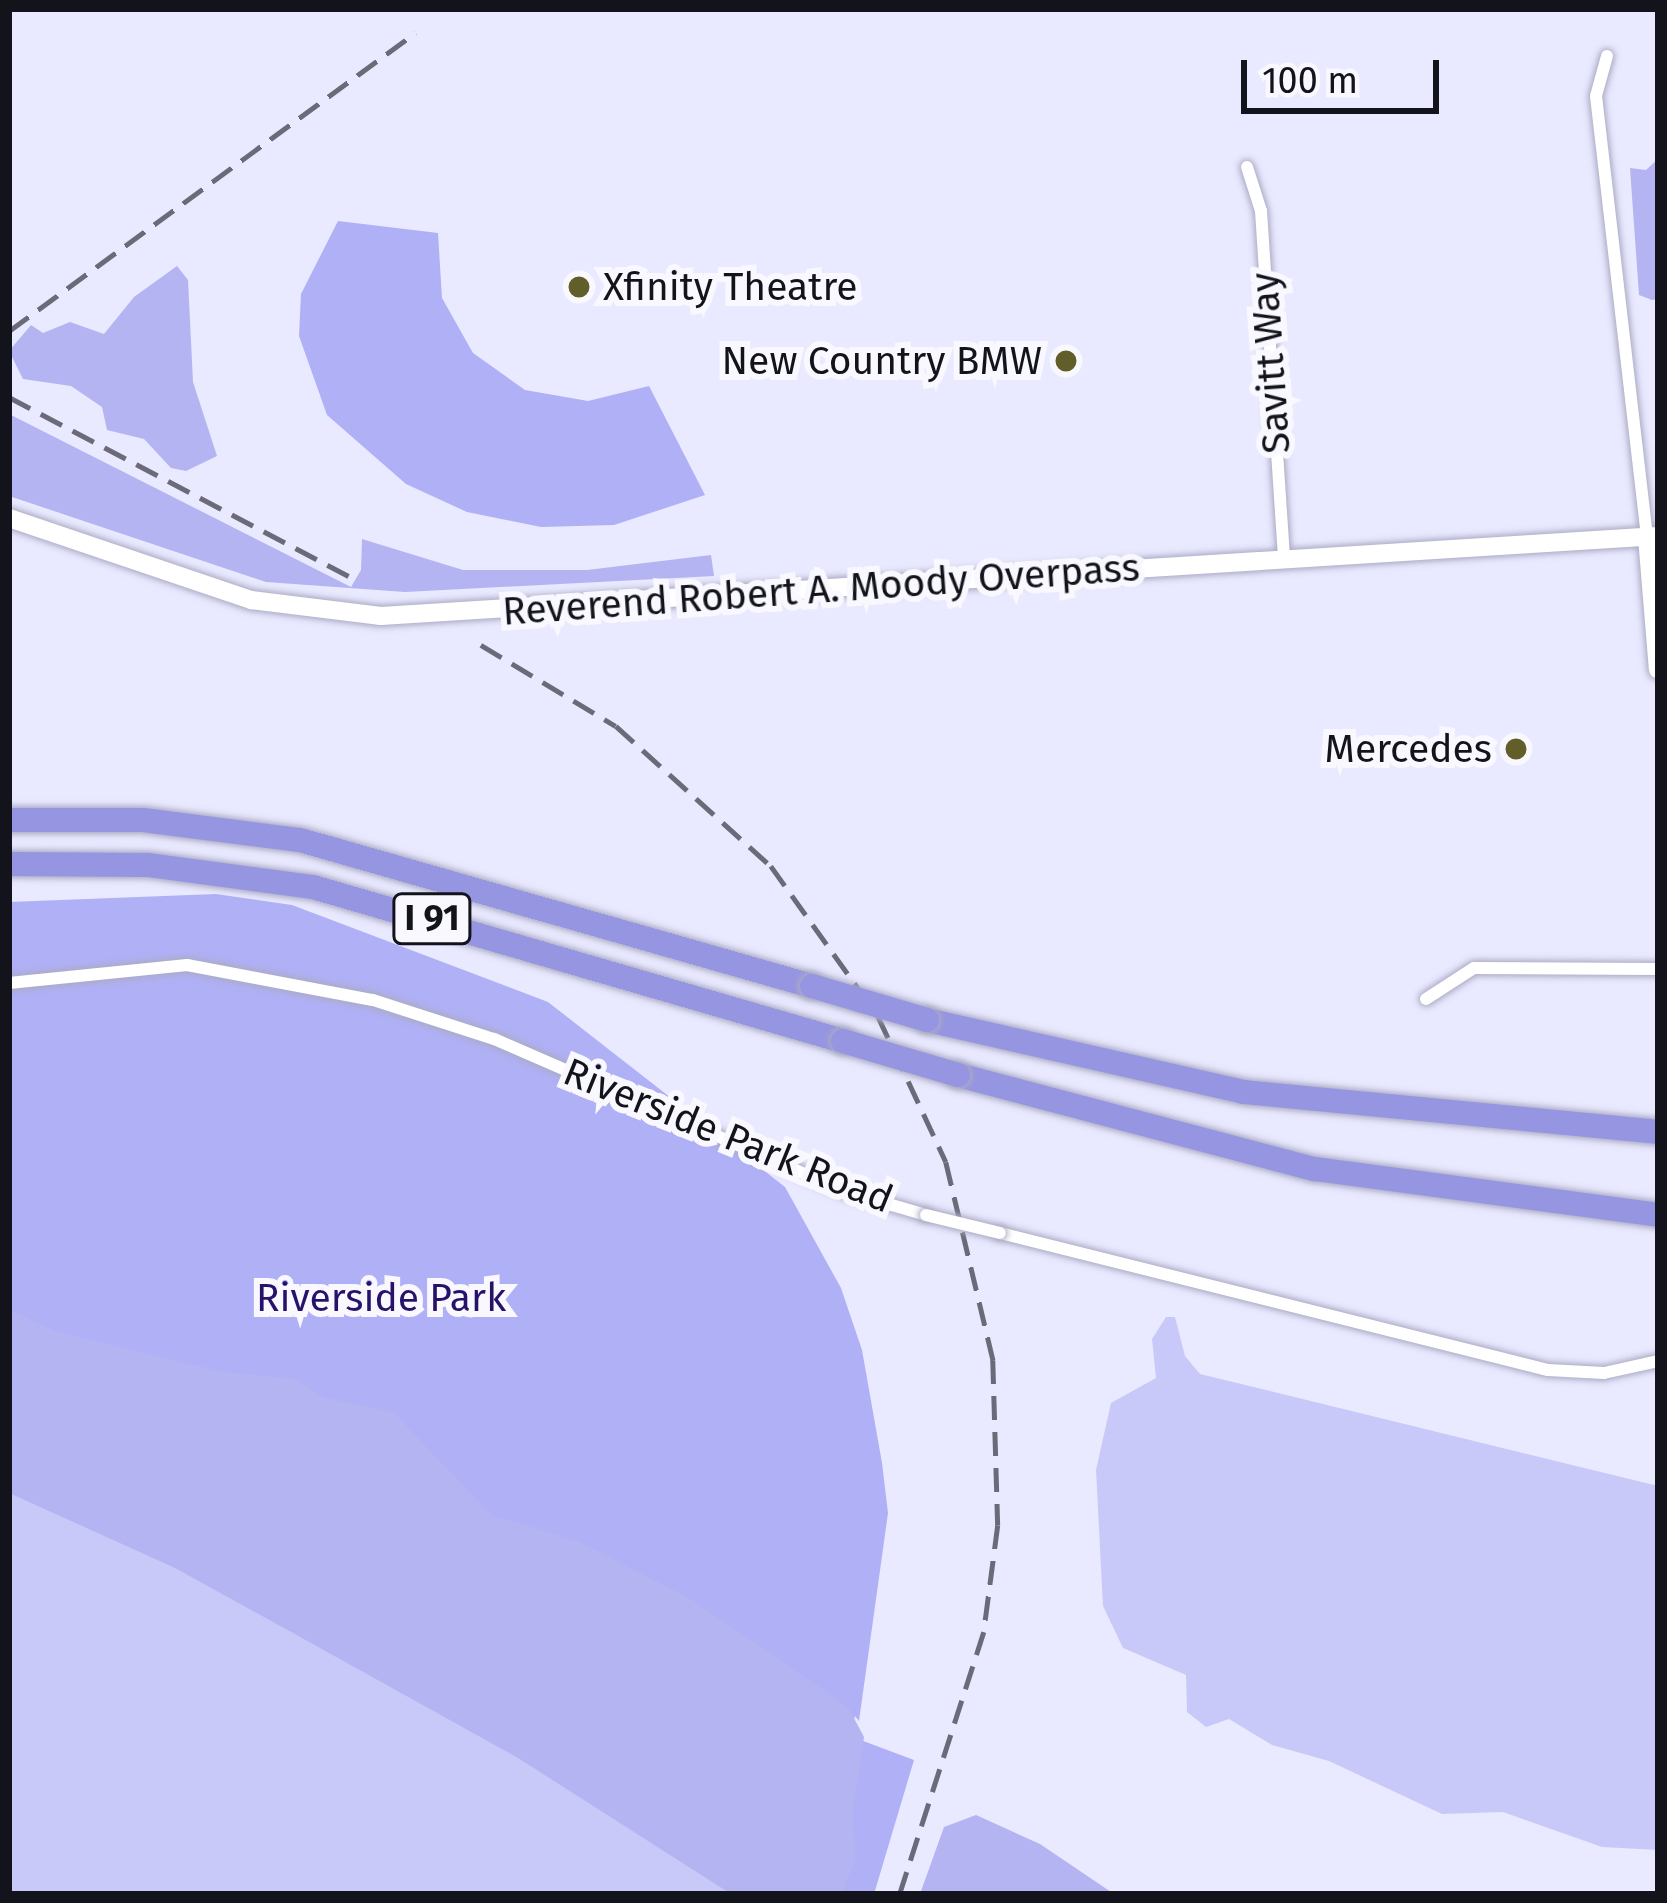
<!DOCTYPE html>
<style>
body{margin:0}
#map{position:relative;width:1667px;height:1903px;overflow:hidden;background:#e9e9ff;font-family:"Fira Sans",sans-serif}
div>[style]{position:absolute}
.green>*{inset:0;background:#b0b0f6}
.forest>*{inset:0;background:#b4b4f2}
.water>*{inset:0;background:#c9c9f9}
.roads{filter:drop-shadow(0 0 3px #ababc5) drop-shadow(0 0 3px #ababc5)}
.street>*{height:12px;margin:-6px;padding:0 6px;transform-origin:6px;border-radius:6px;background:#fff}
.secondary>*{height:18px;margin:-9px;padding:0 9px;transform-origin:9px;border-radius:9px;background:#fff}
.highway>*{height:24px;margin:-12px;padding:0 12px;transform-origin:12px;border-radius:12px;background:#9695e2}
.rail>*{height:4.5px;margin-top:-2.25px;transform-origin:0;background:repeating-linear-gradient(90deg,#6a6a78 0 24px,transparent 0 36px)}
.bridges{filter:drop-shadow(0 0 3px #ababc5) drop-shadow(0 0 3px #ababc5)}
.street-bridge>*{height:12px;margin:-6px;padding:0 6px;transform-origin:6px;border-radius:6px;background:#fff}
.highway-bridge>*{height:24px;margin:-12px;padding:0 12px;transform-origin:12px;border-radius:12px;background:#9695e2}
.dots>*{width:33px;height:33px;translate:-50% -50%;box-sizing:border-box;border:6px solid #f8f8fe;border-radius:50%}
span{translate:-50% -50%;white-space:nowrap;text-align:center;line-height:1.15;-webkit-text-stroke:12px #f8f8fe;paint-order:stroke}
.shield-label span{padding:3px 9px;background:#f8f8fe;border:3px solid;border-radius:9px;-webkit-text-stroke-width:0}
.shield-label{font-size:36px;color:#13131c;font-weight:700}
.poi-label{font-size:39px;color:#13131c}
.left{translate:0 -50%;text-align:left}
.right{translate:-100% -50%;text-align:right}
.street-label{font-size:39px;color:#13131c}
.park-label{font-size:39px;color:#27126a}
.frame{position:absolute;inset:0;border:12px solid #13131c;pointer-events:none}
.scale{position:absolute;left:1241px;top:60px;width:198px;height:54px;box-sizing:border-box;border:6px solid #13131c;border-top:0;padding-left:15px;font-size:36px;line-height:42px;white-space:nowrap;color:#13131c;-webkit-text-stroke:9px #f8f8fe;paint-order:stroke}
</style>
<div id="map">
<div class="green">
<i style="clip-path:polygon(338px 221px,438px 233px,442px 298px,473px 353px,525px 390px,588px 401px,649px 386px,705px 495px,614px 525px,541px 527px,467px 512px,406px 484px,327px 415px,299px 336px,301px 294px)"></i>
<i style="clip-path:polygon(216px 894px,292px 905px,548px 1002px,785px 1187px,841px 1288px,862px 1350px,882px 1463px,888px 1513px,859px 1721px,855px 1716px,850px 1736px,914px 1760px,874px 1894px,731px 1894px,9px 1493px,9px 902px)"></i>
</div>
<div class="forest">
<i style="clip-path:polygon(1658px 159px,1658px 299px,1652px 300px,1639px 295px,1630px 168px,1646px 170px)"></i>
<i style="clip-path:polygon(177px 266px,188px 280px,193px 382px,217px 456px,186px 471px,171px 468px,144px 439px,107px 430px,102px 407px,71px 386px,23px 379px,9px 351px,31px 325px,43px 333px,70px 322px,104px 334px,134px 297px)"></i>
<i style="clip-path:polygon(9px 414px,351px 587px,361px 570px,362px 539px,463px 570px,587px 570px,711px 555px,714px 576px,405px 592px,266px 582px,9px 496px)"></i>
<i style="clip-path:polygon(9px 1309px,54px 1331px,224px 1372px,295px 1379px,323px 1397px,394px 1413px,492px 1515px,577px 1541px,689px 1598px,848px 1707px,864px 1737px,853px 1808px,855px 1861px,841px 1894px,663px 1894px,9px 1537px)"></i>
<i style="clip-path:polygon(976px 1815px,1040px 1844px,1114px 1894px,920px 1894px,944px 1827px)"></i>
</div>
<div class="water">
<i style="clip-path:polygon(1166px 1317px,1175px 1317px,1185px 1356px,1200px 1374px,1658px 1486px,1658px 1850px,1602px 1847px,1503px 1812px,1442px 1814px,1329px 1761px,1272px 1745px,1229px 1719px,1206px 1727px,1187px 1712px,1186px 1675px,1123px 1648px,1103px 1606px,1096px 1470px,1111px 1403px,1156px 1378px,1152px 1339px)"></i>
<i style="clip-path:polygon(9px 1493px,175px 1568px,329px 1653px,518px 1758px,731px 1894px,9px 1894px)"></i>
</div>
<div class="roads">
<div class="street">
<i style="left:1607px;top:56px;width:41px;rotate:105.4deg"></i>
<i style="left:1596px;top:96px;width:444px;rotate:83.4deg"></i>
<i style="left:1247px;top:167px;width:46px;rotate:72.3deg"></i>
<i style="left:1261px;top:211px;width:350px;rotate:86.2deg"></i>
<i style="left:9px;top:983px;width:179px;rotate:-5.8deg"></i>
<i style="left:187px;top:965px;width:189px;rotate:10.7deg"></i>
<i style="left:373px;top:1000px;width:127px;rotate:17.9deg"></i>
<i style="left:494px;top:1039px;width:381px;rotate:23.5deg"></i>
<i style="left:843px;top:1191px;width:86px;rotate:16.1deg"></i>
<i style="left:1426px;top:999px;width:57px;rotate:-32.9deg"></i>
<i style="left:1474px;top:968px;width:184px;rotate:0.3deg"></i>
<i style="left:1000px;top:1233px;width:565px;rotate:14.04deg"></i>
<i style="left:1548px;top:1370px;width:56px;rotate:3.1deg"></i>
<i style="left:1604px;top:1373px;width:55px;rotate:-12.5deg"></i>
</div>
<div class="secondary">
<i style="left:9px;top:518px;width:256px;rotate:18.7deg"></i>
<i style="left:251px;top:600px;width:131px;rotate:7deg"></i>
<i style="left:381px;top:616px;width:1280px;rotate:-3.58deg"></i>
<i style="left:1647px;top:537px;width:133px;rotate:85.3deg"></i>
</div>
<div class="highway">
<i style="left:9px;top:820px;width:134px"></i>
<i style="left:143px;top:820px;width:158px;rotate:7.3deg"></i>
<i style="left:300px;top:840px;width:532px;rotate:15.92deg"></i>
<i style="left:9px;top:864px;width:139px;rotate:0.4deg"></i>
<i style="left:148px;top:865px;width:166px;rotate:7.6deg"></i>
<i style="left:313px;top:887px;width:552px;rotate:16.2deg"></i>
<i style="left:927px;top:1020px;width:325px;rotate:12.8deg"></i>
<i style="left:1244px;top:1092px;width:416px;rotate:5.5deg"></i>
<i style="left:958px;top:1075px;width:369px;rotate:14.8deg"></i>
<i style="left:1315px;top:1169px;width:346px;rotate:7.6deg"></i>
</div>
</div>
<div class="rail">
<i style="left:9px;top:9px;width:2px"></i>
<i style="left:9px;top:331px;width:504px;rotate:-36.28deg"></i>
<i style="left:9px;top:397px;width:384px;rotate:27.8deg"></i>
<i style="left:481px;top:645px;width:157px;rotate:31deg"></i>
<i style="left:616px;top:726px;width:209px;rotate:42.1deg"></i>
<i style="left:771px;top:866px;width:184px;rotate:54.5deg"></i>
<i style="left:878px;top:1016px;width:161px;rotate:65deg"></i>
<i style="left:946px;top:1162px;width:204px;rotate:76.6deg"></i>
<i style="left:993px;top:1360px;width:165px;rotate:88.3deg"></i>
<i style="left:998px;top:1525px;width:108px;rotate:97.5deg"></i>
<i style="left:984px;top:1632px;width:275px;rotate:107.8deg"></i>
</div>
<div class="bridges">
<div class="street-bridge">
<i style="left:926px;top:1215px;width:76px;rotate:13.7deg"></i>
</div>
<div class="highway-bridge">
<i style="left:812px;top:986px;width:120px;rotate:16.5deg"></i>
<i style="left:843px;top:1041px;width:120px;rotate:16.5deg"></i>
</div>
</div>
<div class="dots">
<i style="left:579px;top:287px;background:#625e2a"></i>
<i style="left:1066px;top:361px;background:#625e2a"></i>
<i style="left:1516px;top:749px;background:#625e2a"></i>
</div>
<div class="shield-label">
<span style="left:432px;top:919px">I 91</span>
</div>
<div class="poi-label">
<span class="left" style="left:603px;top:287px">Xfinity Theatre</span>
<span class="right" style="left:1042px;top:361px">New Country BMW</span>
<span class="right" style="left:1492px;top:749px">Mercedes</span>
</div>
<div class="street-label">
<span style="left:1271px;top:363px;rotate:-94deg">Savitt Way</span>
<span style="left:821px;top:590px;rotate:-4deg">Reverend Robert A. Moody Overpass</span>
<span style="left:728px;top:1136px;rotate:22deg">Riverside Park Road</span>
</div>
<div class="park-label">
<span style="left:381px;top:1298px">Riverside Park</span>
</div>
<div class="frame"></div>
<div class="scale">100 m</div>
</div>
